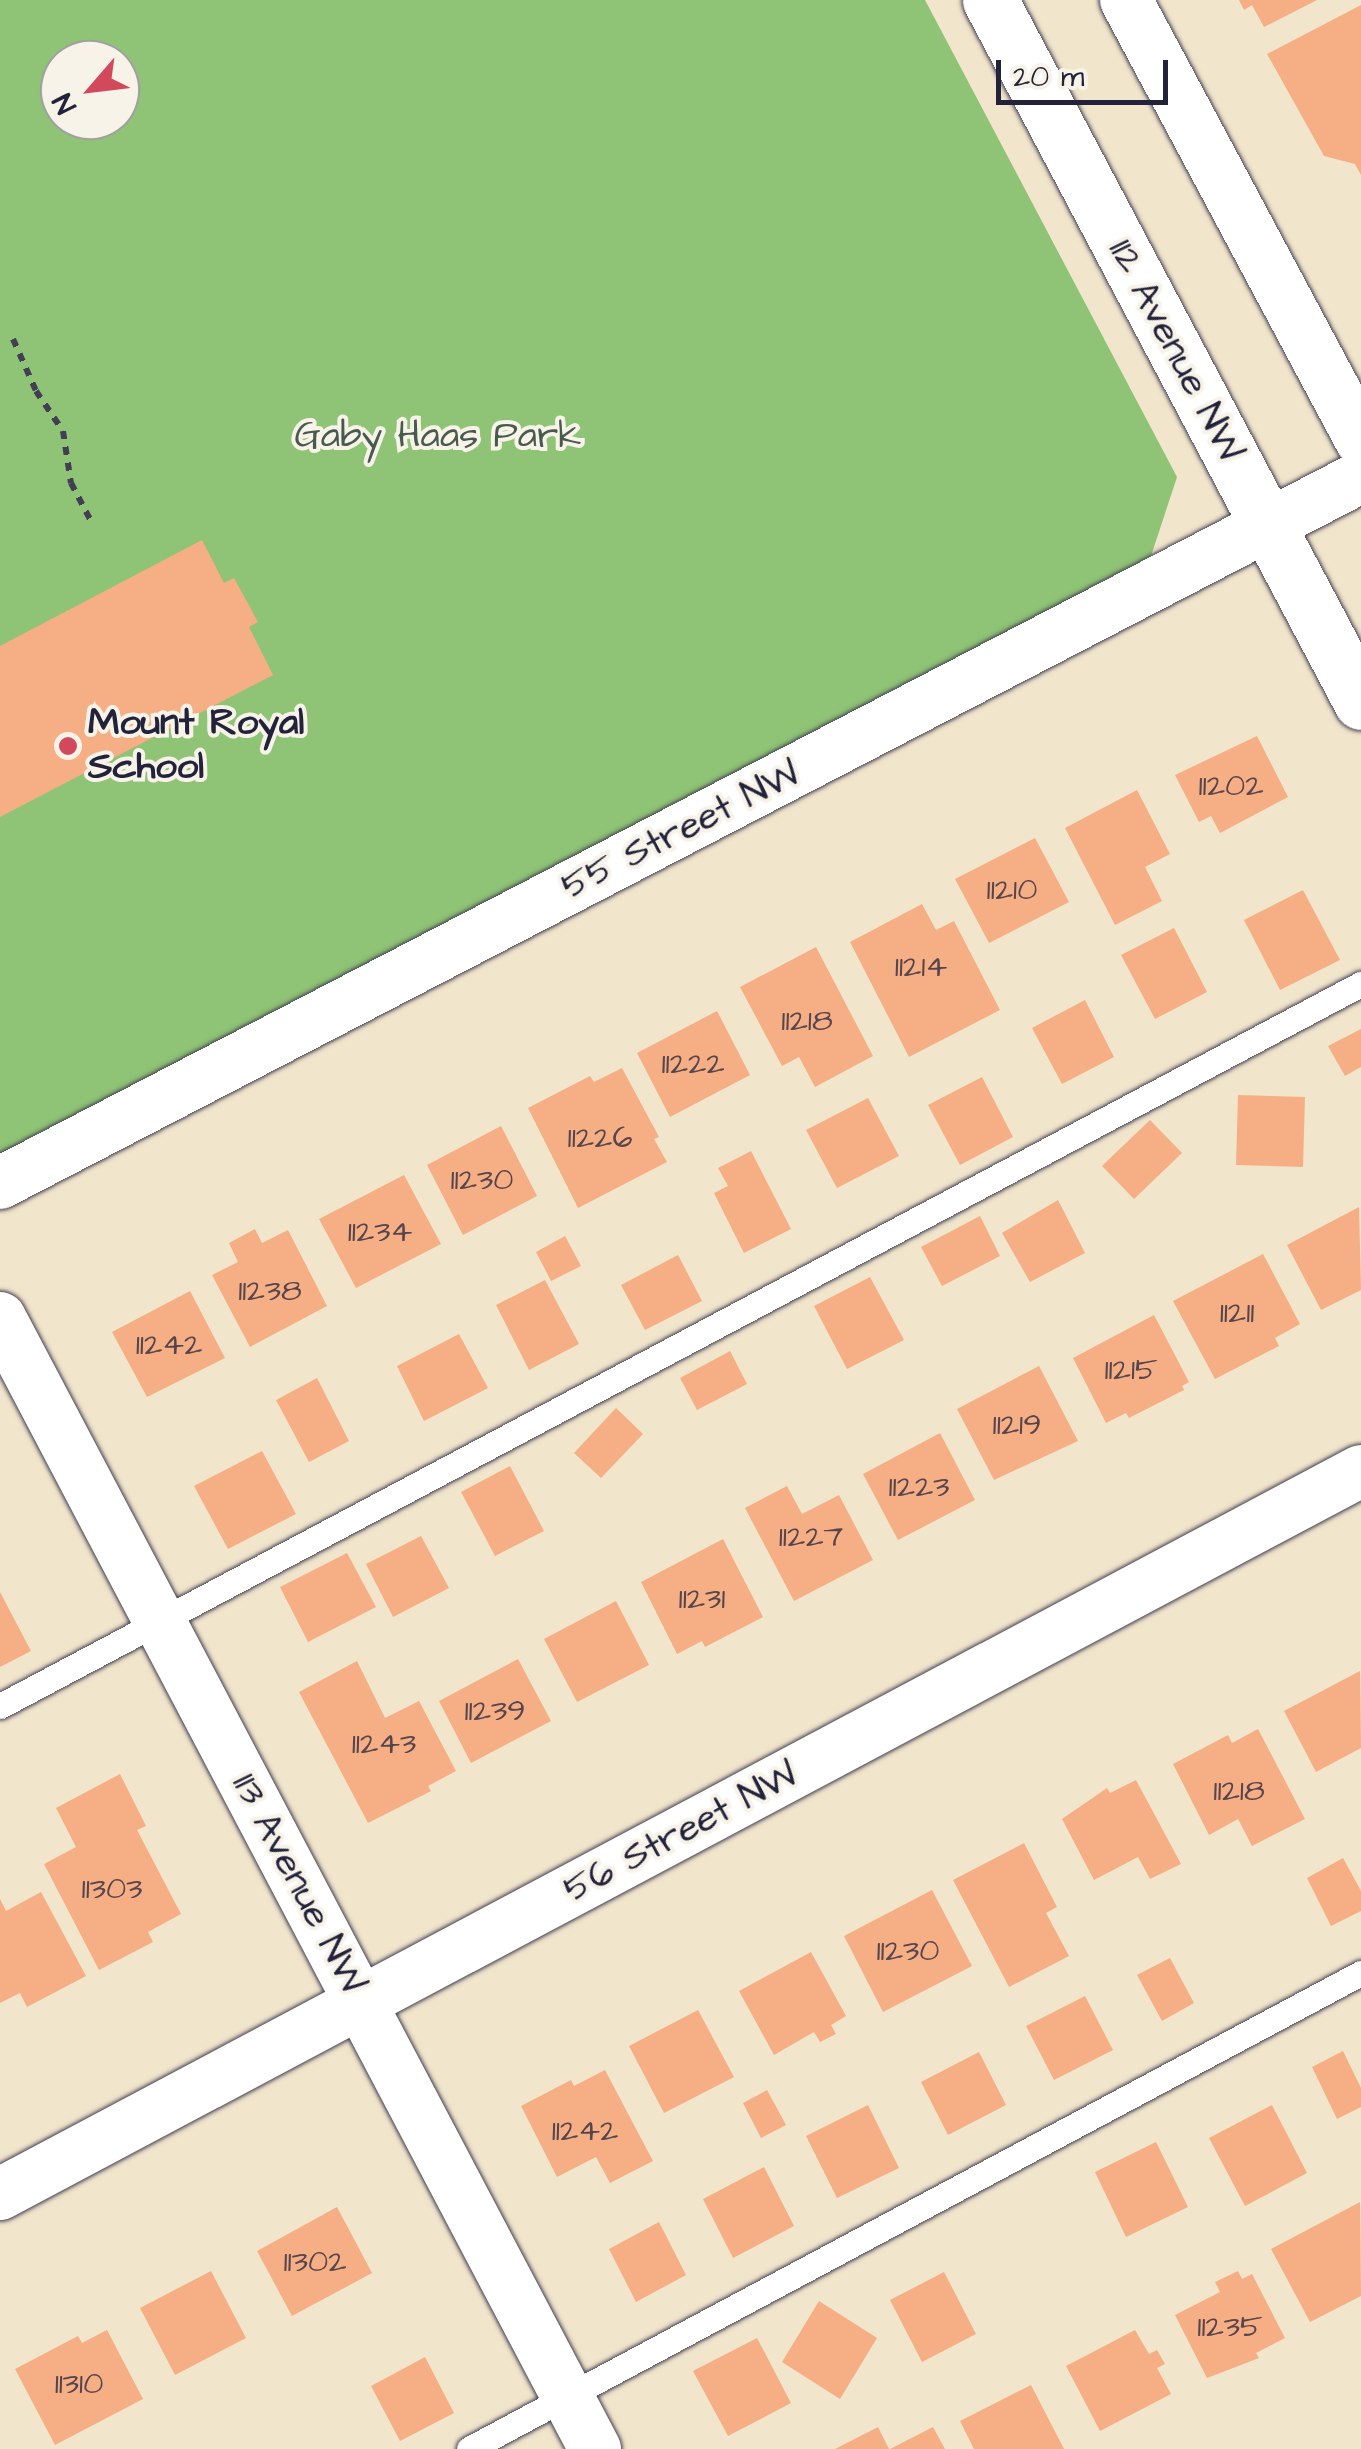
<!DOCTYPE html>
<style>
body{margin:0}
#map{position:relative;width:1361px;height:2449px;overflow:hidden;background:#f1e5cb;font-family:"Architects Daughter",sans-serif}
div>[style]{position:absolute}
.green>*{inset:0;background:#8fc375}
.building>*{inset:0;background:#f6af84}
.path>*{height:6px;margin-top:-3px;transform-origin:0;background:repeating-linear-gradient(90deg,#413f51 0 8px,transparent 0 16px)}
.roads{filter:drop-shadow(0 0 2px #413f51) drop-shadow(0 0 2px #413f51)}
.lane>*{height:25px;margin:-12.5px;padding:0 12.5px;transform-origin:12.5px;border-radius:12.5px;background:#fff}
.street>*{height:52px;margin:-26px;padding:0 26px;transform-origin:26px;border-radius:26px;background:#fff}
.secondary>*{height:55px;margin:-27.5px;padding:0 27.5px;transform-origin:27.5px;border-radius:27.5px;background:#fff}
.dots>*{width:28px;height:28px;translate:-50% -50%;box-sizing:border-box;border:5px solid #f7f3e8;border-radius:50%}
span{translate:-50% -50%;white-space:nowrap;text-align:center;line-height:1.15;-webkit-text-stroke:8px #f7f3e8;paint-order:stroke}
.number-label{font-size:32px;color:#57454d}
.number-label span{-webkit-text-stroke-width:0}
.street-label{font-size:38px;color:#22223b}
.park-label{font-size:38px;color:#485a4f}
.poi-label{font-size:38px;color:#22223b;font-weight:700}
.left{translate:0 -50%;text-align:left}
.north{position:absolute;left:40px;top:40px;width:100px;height:100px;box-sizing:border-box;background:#f7f3e8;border:2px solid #a29fa3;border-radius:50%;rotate:242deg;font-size:28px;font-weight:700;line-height:40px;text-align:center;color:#22223b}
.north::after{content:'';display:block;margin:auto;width:35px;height:45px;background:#d1495b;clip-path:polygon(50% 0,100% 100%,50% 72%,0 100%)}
.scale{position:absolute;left:996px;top:60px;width:172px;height:45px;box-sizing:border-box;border:5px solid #22223b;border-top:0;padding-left:12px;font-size:30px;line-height:35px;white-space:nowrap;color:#22223b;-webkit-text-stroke:8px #f7f3e8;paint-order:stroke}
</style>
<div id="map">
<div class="green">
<i style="clip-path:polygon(evenodd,0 0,925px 0,1177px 477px,1151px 556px,0 1161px,0 0,60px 60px,120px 60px,120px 120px,60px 120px,60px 60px)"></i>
</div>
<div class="building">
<i style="clip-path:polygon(1239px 0,1317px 0,1264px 27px,1252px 5px,1244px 10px)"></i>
<i style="clip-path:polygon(1361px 5px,1361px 175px,1355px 164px,1324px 156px,1267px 54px)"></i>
<i style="clip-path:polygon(202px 540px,224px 583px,234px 578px,258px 622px,249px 627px,273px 675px,0 817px,0 646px)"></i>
<i style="clip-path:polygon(1257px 736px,1288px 797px,1220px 833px,1211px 816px,1199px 822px,1175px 775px)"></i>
<i style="clip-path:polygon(1137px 790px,1170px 854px,1145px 867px,1162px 901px,1115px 925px,1065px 828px)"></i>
<i style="clip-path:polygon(1035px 838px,1069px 902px,989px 943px,955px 879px)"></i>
<i style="clip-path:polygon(1303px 890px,1340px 960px,1280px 990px,1244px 920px)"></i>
<i style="clip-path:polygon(922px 904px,936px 930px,954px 921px,1000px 1010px,909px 1057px,850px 942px)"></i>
<i style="clip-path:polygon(1174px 928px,1207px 992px,1155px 1019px,1121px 955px)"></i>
<i style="clip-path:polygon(816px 947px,873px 1056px,815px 1087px,799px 1057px,782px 1066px,740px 987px)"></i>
<i style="clip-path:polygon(1085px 1000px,1114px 1057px,1062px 1084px,1032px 1028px)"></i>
<i style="clip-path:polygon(717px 1011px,750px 1075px,670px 1117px,637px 1053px)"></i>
<i style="clip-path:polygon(1361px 1029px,1361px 1067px,1345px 1076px,1328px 1046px)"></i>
<i style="clip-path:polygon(622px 1068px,659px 1137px,654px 1139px,667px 1162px,578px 1208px,528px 1108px,590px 1076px,594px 1082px)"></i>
<i style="clip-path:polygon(982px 1077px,1013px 1137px,960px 1165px,928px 1105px)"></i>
<i style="clip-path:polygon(1238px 1095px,1305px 1097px,1303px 1167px,1236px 1165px)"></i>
<i style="clip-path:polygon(868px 1098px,899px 1156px,837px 1188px,806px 1130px)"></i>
<i style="clip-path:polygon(1150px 1120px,1182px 1153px,1134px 1199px,1102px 1166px)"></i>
<i style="clip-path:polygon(501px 1126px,537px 1196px,463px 1235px,427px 1165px)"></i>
<i style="clip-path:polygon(751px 1151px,791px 1229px,744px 1253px,714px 1193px,728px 1186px,718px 1168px)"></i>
<i style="clip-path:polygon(404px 1175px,441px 1244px,356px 1288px,319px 1219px)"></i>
<i style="clip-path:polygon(1058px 1200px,1085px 1253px,1030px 1282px,1002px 1233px)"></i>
<i style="clip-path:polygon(1359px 1207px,1361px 1290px,1321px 1310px,1287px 1245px)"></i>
<i style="clip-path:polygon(980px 1216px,1000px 1256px,942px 1286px,921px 1247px)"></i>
<i style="clip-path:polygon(255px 1229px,262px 1243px,288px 1230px,327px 1306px,250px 1347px,212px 1275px,238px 1262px,229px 1243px)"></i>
<i style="clip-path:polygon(565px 1236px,581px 1266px,551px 1281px,536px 1252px)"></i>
<i style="clip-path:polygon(1263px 1254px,1300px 1324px,1275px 1338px,1279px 1346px,1215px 1379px,1173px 1301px)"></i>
<i style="clip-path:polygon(678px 1255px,702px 1301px,645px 1330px,621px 1285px)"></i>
<i style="clip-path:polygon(870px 1277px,904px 1340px,847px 1369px,814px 1306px)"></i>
<i style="clip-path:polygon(545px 1280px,579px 1344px,529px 1370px,496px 1305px)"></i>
<i style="clip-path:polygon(190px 1291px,225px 1358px,147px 1397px,112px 1332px)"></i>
<i style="clip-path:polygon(1154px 1315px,1189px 1382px,1182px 1386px,1184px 1390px,1129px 1418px,1126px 1413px,1106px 1423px,1073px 1358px)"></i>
<i style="clip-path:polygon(459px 1334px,488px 1388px,424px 1421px,397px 1366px)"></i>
<i style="clip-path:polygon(730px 1351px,747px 1384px,697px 1410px,680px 1378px)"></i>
<i style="clip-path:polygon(1039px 1366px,1078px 1441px,994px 1480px,957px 1409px)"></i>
<i style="clip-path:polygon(317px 1378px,349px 1441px,309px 1462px,276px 1400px)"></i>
<i style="clip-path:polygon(616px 1408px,643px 1434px,601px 1478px,574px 1453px)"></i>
<i style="clip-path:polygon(940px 1433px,975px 1500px,898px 1540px,863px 1474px)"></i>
<i style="clip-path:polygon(262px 1451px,296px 1514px,228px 1549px,194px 1486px)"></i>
<i style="clip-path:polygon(510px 1466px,544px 1531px,495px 1556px,461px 1492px)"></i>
<i style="clip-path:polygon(787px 1486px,802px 1514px,839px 1495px,873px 1560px,794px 1601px,745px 1508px)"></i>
<i style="clip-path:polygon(421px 1536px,449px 1588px,393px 1617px,366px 1564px)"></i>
<i style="clip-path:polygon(723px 1539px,763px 1617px,705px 1647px,702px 1641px,677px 1654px,641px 1582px)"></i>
<i style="clip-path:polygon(347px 1553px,376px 1607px,308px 1642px,280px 1587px)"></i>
<i style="clip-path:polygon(0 1592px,31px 1651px,0 1667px)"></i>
<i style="clip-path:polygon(616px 1601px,649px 1665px,577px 1702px,544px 1639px)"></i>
<i style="clip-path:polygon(518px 1659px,551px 1721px,471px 1763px,439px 1701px)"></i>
<i style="clip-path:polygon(357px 1661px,385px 1718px,419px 1701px,456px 1771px,428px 1786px,431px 1791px,368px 1823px,299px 1692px)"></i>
<i style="clip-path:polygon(1360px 1671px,1361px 1748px,1316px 1772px,1284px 1711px)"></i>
<i style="clip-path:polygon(1258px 1729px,1305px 1819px,1252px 1846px,1238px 1819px,1209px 1835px,1173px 1764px,1228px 1735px,1232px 1743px)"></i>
<i style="clip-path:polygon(120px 1774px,146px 1826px,137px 1830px,181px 1914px,148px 1932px,153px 1942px,99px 1970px,44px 1864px,76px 1847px,56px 1808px)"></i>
<i style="clip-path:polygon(1136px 1780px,1181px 1864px,1150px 1879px,1138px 1857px,1094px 1880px,1062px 1819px,1107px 1788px,1110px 1793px)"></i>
<i style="clip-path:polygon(1024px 1843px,1057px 1907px,1046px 1913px,1069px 1956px,1009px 1987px,953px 1880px)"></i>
<i style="clip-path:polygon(1343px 1858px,1361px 1891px,1361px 1911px,1331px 1926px,1307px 1878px)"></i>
<i style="clip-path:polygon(932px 1890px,972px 1966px,883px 2012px,844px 1936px)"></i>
<i style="clip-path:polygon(41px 1892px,86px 1976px,27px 2007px,20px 1993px,0 2003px,0 1899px,6px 1911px)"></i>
<i style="clip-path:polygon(811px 1952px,846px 2016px,831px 2025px,836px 2034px,820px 2042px,814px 2032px,774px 2055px,739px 1991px)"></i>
<i style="clip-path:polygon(1170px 1958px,1194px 2003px,1162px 2021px,1137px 1975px)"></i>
<i style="clip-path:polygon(1085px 1996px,1113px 2050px,1054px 2080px,1026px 2026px)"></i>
<i style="clip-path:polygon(698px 2010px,734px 2077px,664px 2113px,629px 2046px)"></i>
<i style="clip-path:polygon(1343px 2051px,1361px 2088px,1361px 2107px,1337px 2119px,1312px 2067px)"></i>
<i style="clip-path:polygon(979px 2052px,1006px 2105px,948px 2135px,921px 2082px)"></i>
<i style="clip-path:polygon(605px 2070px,653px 2161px,610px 2183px,596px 2157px,557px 2177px,521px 2106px,571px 2080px,574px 2086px)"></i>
<i style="clip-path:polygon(767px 2090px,786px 2125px,761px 2138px,743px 2103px)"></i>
<i style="clip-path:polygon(868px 2105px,899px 2168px,837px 2198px,806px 2136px)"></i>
<i style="clip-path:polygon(1272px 2105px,1307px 2173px,1245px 2206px,1209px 2138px)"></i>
<i style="clip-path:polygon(1156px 2142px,1188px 2207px,1126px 2237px,1095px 2172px)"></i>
<i style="clip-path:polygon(764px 2167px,794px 2226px,733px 2258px,703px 2199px)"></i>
<i style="clip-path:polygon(1360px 2202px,1361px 2296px,1310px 2322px,1271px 2249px)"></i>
<i style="clip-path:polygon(337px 2207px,372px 2273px,292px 2316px,257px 2251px)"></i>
<i style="clip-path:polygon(659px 2222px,686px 2275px,636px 2302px,609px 2249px)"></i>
<i style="clip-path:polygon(211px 2271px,246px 2338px,175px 2375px,140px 2308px)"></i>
<i style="clip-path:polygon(1238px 2271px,1242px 2279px,1252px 2274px,1285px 2338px,1256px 2353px,1259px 2358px,1207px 2378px,1175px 2315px,1220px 2292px,1215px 2282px)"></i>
<i style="clip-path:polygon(944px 2272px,976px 2334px,922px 2362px,890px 2300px)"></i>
<i style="clip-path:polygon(819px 2301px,877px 2338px,840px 2399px,782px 2362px)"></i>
<i style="clip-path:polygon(107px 2330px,143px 2399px,55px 2445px,15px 2369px,78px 2336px,82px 2343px)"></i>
<i style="clip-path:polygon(1135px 2330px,1149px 2354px,1157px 2350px,1165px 2364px,1157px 2368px,1171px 2394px,1100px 2431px,1066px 2366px)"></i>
<i style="clip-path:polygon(757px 2338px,791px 2403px,728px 2436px,693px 2371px)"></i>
<i style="clip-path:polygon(425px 2357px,454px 2413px,400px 2441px,371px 2386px)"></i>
<i style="clip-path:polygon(1031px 2385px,1064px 2449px,974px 2449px,960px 2421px)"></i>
<i style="clip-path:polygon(878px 2427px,889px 2449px,835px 2449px)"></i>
<i style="clip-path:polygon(933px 2427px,945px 2449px,890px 2449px)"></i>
</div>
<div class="path">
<i style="left:13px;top:339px;width:57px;rotate:66.1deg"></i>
<i style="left:36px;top:391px;width:48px;rotate:56deg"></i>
<i style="left:63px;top:431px;width:53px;rotate:81.3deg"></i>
<i style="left:71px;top:483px;width:45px;rotate:62.3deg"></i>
</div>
<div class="roads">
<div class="lane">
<i style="left:0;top:1706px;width:1541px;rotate:-27.95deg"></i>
<i style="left:469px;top:2449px;width:1011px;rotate:-28.09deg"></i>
</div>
<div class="street">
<i style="left:1126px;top:0;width:499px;rotate:61.9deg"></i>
<i style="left:0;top:1183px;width:1533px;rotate:-27.42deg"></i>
<i style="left:0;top:1318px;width:1278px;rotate:62.25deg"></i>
<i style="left:0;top:2194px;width:1541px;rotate:-27.98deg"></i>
</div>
<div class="secondary">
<i style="left:990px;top:0;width:794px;rotate:62.14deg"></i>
</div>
</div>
<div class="dots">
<i style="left:68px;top:746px;background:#d1495b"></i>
</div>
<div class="number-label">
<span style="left:1231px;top:786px">11202</span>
<span style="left:1012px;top:890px">11210</span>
<span style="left:921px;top:967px">11214</span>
<span style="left:807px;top:1021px">11218</span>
<span style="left:693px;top:1064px">11222</span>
<span style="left:600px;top:1138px">11226</span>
<span style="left:482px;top:1180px">11230</span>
<span style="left:380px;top:1232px">11234</span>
<span style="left:270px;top:1291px">11238</span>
<span style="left:1237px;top:1313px">11211</span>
<span style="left:169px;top:1345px">11242</span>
<span style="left:1131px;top:1370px">11215</span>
<span style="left:1017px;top:1425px">11219</span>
<span style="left:919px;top:1487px">11223</span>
<span style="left:811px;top:1537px">11227</span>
<span style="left:702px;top:1599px">11231</span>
<span style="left:495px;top:1711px">11239</span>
<span style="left:384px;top:1744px">11243</span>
<span style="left:1239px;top:1791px">11218</span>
<span style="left:112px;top:1889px">11303</span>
<span style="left:908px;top:1951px">11230</span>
<span style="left:585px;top:2131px">11242</span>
<span style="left:315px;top:2262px">11302</span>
<span style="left:1230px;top:2327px">11235</span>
<span style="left:79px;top:2384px">11310</span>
</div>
<div class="street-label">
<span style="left:1175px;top:351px;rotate:62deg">112 Avenue NW</span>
<span style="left:681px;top:831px;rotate:-27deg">55 Street NW</span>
<span style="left:681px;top:1833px;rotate:-28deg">56 Street NW</span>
<span style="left:298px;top:1884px;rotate:62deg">113 Avenue NW</span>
</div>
<div class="park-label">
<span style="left:438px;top:437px">Gaby Haas Park</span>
</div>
<div class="poi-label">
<span class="left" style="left:88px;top:746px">Mount Royal<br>School</span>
</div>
<div class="north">N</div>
<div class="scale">20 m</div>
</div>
